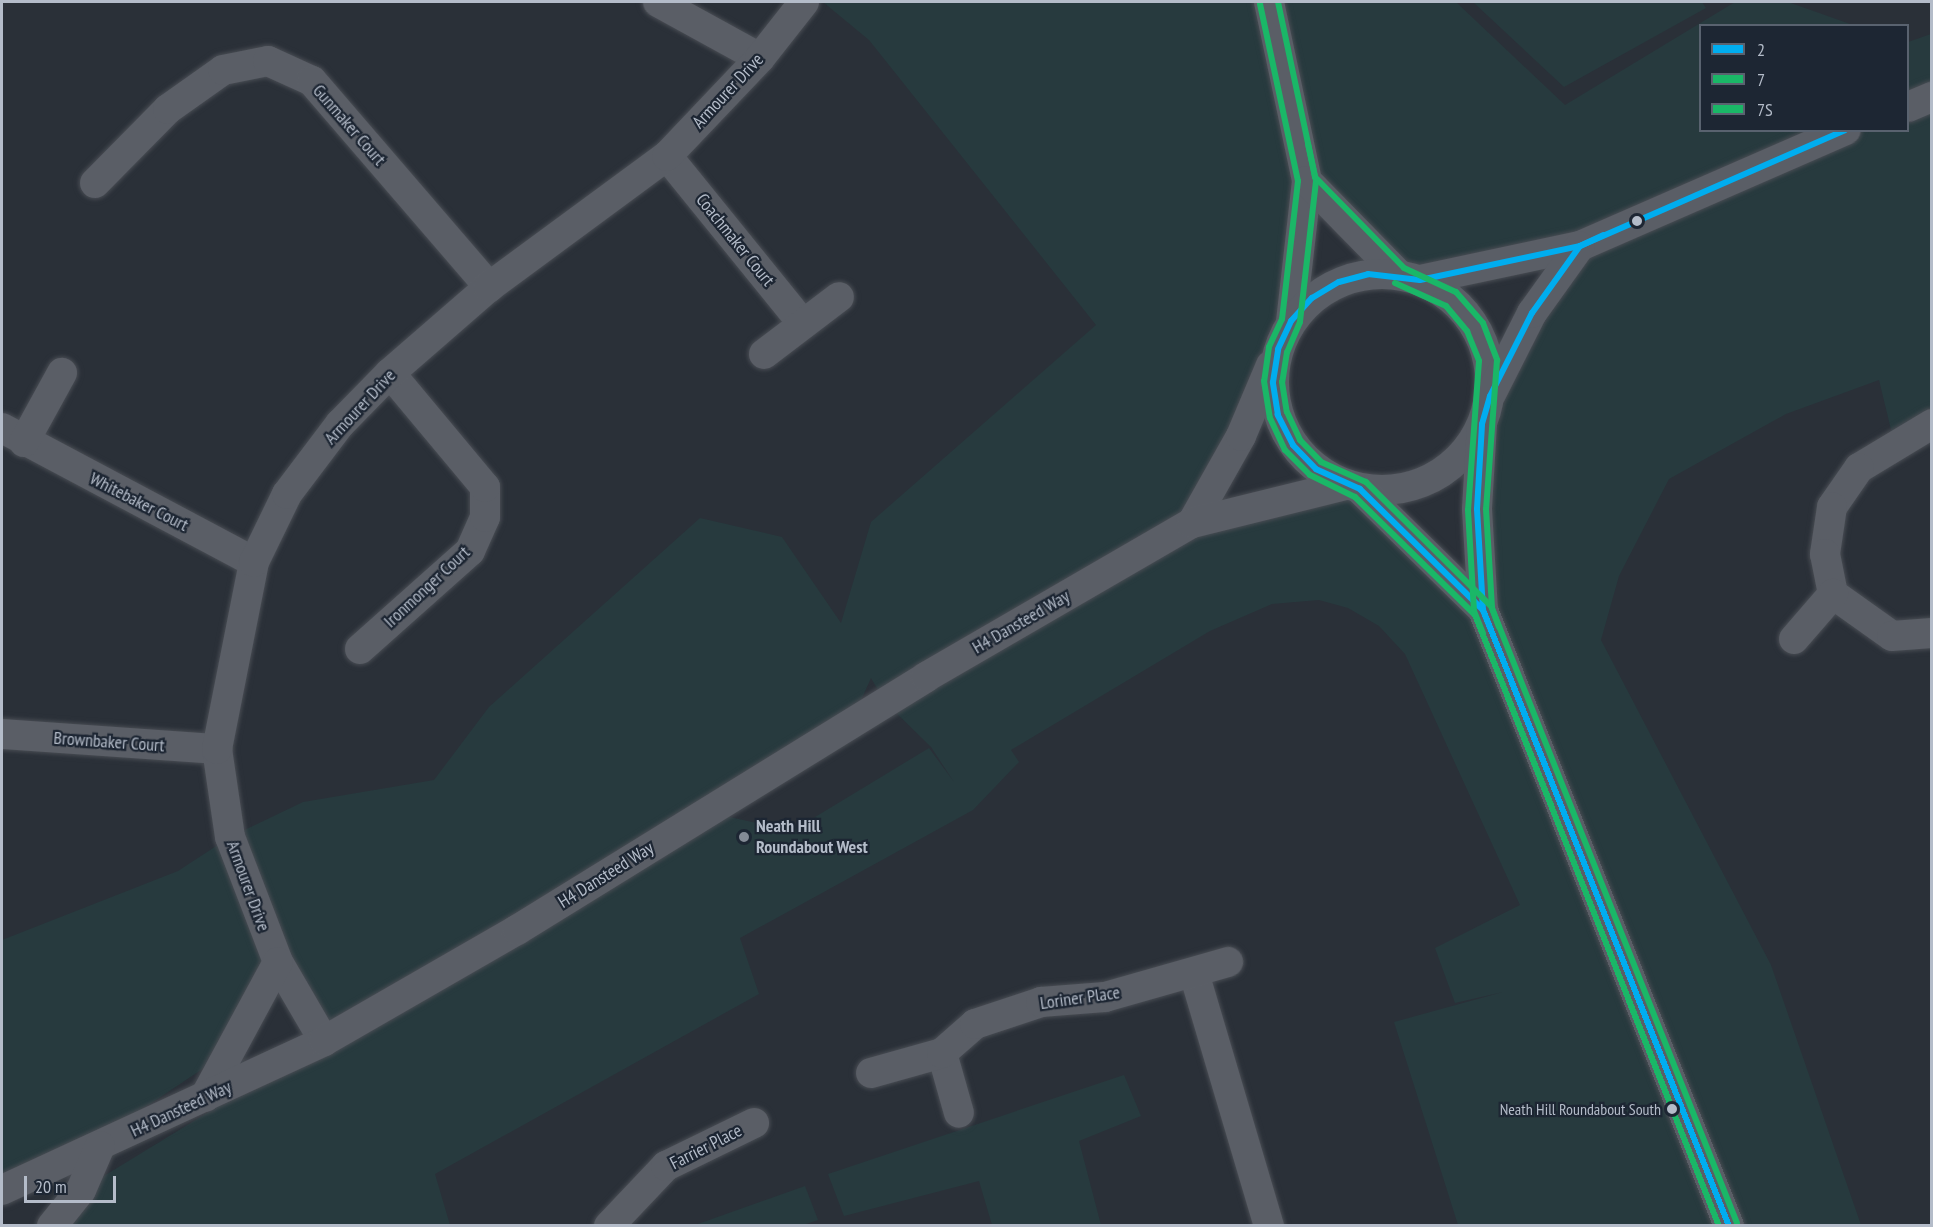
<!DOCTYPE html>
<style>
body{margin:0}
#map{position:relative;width:1933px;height:1227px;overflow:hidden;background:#2a3038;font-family:"PT Sans Narrow",sans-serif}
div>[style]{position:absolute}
.green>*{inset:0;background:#273a3e}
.roads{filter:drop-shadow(0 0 2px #484c53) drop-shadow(0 0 2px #484c53)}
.minor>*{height:30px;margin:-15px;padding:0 15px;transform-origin:15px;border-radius:15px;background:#5a5e66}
.minor>.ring{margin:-15px;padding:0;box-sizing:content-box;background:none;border:30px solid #5a5e66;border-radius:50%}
.bus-1>*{height:6px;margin:-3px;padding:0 3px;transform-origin:3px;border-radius:3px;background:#00adef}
.bus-2>*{height:6px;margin:-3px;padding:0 3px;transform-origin:3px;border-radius:3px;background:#1ab767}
.bus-3>*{height:6px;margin:-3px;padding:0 3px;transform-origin:3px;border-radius:3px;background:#1ab767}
.dots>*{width:16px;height:16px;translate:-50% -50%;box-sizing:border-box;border:3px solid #1d2633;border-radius:50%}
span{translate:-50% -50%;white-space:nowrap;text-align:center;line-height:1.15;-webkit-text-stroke:4.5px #1d2633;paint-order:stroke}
.bus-label{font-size:16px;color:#b4bcc9}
.right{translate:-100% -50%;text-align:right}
.street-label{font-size:18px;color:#b4bcc9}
.poi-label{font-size:18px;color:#b4bcc9;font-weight:700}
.left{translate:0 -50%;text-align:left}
.frame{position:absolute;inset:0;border:3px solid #b4bcc9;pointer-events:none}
.legend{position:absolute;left:1699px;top:24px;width:210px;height:108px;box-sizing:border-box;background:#1d2633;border:2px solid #59626f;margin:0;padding:8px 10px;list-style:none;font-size:18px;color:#b4bcc9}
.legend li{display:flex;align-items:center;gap:12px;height:30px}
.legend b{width:30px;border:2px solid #59626f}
.scale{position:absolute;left:24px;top:1176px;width:92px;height:27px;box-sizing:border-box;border:3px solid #b4bcc9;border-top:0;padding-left:8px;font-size:18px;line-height:21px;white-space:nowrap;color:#b4bcc9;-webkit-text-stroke:4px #1d2633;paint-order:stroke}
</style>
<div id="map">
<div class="green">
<i style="clip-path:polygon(evenodd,823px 2px,1456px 2px,1565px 105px,1735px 2px,1788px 2px,1853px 25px,1700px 26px,1700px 130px,1908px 130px,1908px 42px,1931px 34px,1931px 424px,1894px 442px,1879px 380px,1786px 414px,1669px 479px,1619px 576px,1601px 640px,1771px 965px,1861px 1225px,1458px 1225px,1394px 1022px,1503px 992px,1455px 1003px,1435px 948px,1520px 905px,1405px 654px,1379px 626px,1348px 608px,1319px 600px,1272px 604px,1210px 631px,1011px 750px,1019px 762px,973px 810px,740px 938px,759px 994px,435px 1174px,450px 1225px,52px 1225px,81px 1190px,323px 1042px,278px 963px,225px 1054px,135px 1114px,2px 1188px,2px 940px,178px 871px,230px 837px,303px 802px,434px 780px,489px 707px,700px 518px,782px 537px,841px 623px,871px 522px,1096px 325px,869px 40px,823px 2px,1307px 182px,1420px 280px,1580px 247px,1490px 396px,1482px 424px,1482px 609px,1346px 485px,1192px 523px,1241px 436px,1291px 321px,1307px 182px,823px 2px,871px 678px,885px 702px,931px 747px,954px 782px,929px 748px,792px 831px,708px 812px,850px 725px,871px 678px)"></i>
<i style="clip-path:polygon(1473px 2px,1702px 2px,1706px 8px,1564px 87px)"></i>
<i style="clip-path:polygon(1124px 1075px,1141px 1116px,1079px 1141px,1101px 1225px,992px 1225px,979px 1181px,844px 1216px,828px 1174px)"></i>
<i style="clip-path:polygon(805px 1186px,818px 1220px,803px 1225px,695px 1225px)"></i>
</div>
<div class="roads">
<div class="minor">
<i style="left:658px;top:2px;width:116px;rotate:28.8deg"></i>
<i style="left:1269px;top:2px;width:183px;rotate:78deg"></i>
<i style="left:1307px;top:181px;width:141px;rotate:96.5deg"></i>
<i style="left:1908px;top:107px;width:26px;rotate:-23deg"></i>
<i style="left:667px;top:156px;width:216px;rotate:51deg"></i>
<i style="left:1307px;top:181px;width:132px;rotate:45.6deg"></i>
<i style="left:95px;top:183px;width:104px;rotate:-45.4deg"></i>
<i style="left:168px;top:109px;width:67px;rotate:-35.3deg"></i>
<i style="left:223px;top:70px;width:46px;rotate:-11.3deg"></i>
<i style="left:268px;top:61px;width:48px;rotate:24.4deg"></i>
<i style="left:312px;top:81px;width:272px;rotate:49.3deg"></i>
<i class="ring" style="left:1274px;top:274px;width:186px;height:186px"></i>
<i style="left:1420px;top:280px;width:164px;rotate:-12deg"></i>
<i style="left:1580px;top:246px;width:290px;rotate:-23.6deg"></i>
<i style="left:764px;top:354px;width:94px;rotate:-37.2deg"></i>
<i style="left:1491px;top:394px;width:91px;rotate:-63.2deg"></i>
<i style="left:1532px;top:313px;width:82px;rotate:-54.4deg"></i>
<i style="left:1482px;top:424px;width:85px;rotate:93.4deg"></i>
<i style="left:1477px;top:509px;width:101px;rotate:86.6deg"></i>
<i style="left:1483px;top:610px;width:663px;rotate:68.23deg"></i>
<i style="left:1932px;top:424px;width:85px;rotate:148.9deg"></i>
<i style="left:1859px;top:468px;width:47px;rotate:124.7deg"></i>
<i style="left:1832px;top:507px;width:48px;rotate:98.5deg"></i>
<i style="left:1825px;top:554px;width:41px;rotate:78.7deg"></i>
<i style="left:1833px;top:594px;width:72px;rotate:35.4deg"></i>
<i style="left:1892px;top:636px;width:40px;rotate:-4.3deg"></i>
<i style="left:2px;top:428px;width:285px;rotate:28deg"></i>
<i style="left:24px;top:442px;width:79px;rotate:-61.2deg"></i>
<i style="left:1360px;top:489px;width:173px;rotate:44.5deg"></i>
<i style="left:1192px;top:523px;width:100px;rotate:-60.6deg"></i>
<i style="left:1241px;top:436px;width:77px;rotate:-67.1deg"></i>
<i style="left:1794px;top:639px;width:60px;rotate:-49.1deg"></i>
<i style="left:360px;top:649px;width:147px;rotate:-41.7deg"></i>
<i style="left:470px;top:551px;width:37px;rotate:-66deg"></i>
<i style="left:485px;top:517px;width:30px;rotate:-90deg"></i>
<i style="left:485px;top:487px;width:148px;rotate:-129.8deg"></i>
<i style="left:2px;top:734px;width:216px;rotate:4deg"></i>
<i style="left:1194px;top:973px;width:264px;rotate:73.5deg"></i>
<i style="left:324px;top:1041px;width:91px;rotate:-120.2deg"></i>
<i style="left:278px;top:962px;width:134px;rotate:-111deg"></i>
<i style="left:230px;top:837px;width:89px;rotate:-98.4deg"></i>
<i style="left:217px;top:749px;width:191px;rotate:-78.8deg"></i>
<i style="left:254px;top:562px;width:76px;rotate:-64.1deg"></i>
<i style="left:287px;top:494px;width:88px;rotate:-52.9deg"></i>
<i style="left:340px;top:424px;width:71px;rotate:-45.6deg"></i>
<i style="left:390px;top:373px;width:131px;rotate:-41deg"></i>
<i style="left:489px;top:287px;width:221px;rotate:-36.4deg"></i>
<i style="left:667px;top:156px;width:135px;rotate:-46.5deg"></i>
<i style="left:760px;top:58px;width:71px;rotate:-51.8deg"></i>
<i style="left:942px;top:1053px;width:62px;rotate:74.2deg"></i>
<i style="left:871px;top:1073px;width:74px;rotate:-15.7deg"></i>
<i style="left:942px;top:1053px;width:44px;rotate:-41.3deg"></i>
<i style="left:975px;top:1024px;width:70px;rotate:-18.4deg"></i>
<i style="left:1041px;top:1002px;width:64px;rotate:-4.5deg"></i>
<i style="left:1105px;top:997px;width:128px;rotate:-15.9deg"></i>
<i style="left:205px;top:1097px;width:153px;rotate:-61.6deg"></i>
<i style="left:2px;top:1190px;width:355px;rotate:-24.8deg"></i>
<i style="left:324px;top:1041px;width:223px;rotate:-29.9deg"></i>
<i style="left:517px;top:930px;width:481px;rotate:-31.7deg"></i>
<i style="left:926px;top:677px;width:307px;rotate:-30.1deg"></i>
<i style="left:1192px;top:523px;width:159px;rotate:-13.9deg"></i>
<i style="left:52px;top:1226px;width:46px;rotate:-51.1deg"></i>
<i style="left:81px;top:1190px;width:48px;rotate:-66.6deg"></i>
<i style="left:609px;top:1226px;width:83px;rotate:-46.5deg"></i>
<i style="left:666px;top:1166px;width:98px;rotate:-26deg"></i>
</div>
</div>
<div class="bus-1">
<i style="left:1491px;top:630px;width:22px;rotate:-112deg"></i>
<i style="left:1483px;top:610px;width:101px;rotate:-93.4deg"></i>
<i style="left:1477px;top:509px;width:85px;rotate:-86.6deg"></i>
<i style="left:1482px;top:424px;width:29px;rotate:-74deg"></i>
<i style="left:1490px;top:396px;width:93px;rotate:-63.2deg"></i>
<i style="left:1532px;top:313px;width:82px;rotate:-54.4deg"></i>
<i style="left:1580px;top:246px;width:26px;rotate:-25deg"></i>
<i style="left:1729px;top:1226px;width:663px;rotate:-111.77deg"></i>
<i style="left:1483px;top:610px;width:173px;rotate:-135.5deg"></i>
<i style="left:1360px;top:489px;width:48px;rotate:-155.6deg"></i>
<i style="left:1316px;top:469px;width:33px;rotate:-134deg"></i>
<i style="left:1293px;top:445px;width:34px;rotate:-117deg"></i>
<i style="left:1278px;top:415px;width:33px;rotate:-99deg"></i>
<i style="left:1273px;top:382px;width:33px;rotate:-81deg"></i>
<i style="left:1278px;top:349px;width:31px;rotate:-65deg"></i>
<i style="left:1291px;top:321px;width:31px;rotate:-48deg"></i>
<i style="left:1312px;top:298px;width:31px;rotate:-31deg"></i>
<i style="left:1339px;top:282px;width:30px;rotate:-15deg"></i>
<i style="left:1368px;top:274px;width:52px;rotate:6.6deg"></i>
<i style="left:1420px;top:280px;width:164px;rotate:-12deg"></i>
<i style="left:1580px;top:246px;width:289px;rotate:-23.6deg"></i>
</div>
<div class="bus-2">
<i style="left:1260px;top:4px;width:181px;rotate:77.9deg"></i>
<i style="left:1298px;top:181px;width:139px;rotate:96.6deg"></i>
<i style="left:1282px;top:319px;width:31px;rotate:115deg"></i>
<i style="left:1269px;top:347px;width:34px;rotate:98deg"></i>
<i style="left:1264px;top:381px;width:37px;rotate:81deg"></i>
<i style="left:1270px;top:418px;width:35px;rotate:65deg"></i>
<i style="left:1285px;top:450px;width:35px;rotate:45deg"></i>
<i style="left:1310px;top:475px;width:50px;rotate:26.1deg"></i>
<i style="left:1355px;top:497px;width:168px;rotate:44.5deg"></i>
<i style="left:1475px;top:615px;width:658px;rotate:68.23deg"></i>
<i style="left:1395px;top:283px;width:56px;rotate:24.3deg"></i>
<i style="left:1446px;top:306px;width:33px;rotate:50deg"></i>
<i style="left:1467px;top:331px;width:32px;rotate:68deg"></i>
<i style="left:1479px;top:361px;width:149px;rotate:94.2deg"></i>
<i style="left:1468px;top:510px;width:101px;rotate:86.6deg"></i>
<i style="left:1474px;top:611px;width:24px;rotate:68deg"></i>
</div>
<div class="bus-3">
<i style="left:1278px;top:2px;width:183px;rotate:78deg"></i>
<i style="left:1316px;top:181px;width:142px;rotate:96.5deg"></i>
<i style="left:1300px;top:322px;width:33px;rotate:113deg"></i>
<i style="left:1287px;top:352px;width:30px;rotate:99deg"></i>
<i style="left:1282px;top:382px;width:30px;rotate:81deg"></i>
<i style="left:1287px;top:412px;width:31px;rotate:65deg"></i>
<i style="left:1300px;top:440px;width:30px;rotate:46deg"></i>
<i style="left:1321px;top:462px;width:49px;rotate:24deg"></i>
<i style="left:1366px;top:482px;width:176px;rotate:44.8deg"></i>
<i style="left:1491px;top:606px;width:664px;rotate:68.26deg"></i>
<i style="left:1308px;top:144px;width:34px;rotate:78deg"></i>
<i style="left:1315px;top:177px;width:127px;rotate:45.6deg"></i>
<i style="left:1404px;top:268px;width:57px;rotate:24.8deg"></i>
<i style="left:1456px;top:292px;width:41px;rotate:48.9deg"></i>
<i style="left:1483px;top:323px;width:40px;rotate:69deg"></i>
<i style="left:1497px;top:360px;width:149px;rotate:94.2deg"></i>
<i style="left:1486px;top:509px;width:99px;rotate:86.5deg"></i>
<i style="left:1492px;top:608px;width:20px;rotate:70deg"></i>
</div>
<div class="dots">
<i style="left:1637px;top:221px;background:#b4bcc9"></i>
<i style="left:744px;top:837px;background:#848b96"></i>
<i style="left:1672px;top:1109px;background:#b4bcc9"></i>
</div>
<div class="bus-label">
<span class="right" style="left:1661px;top:1109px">Neath Hill Roundabout South</span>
</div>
<div class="street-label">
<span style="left:728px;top:91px;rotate:-47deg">Armourer Drive</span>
<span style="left:349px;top:125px;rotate:49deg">Gunmaker Court</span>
<span style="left:735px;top:240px;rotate:51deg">Coachmaker Court</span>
<span style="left:360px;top:407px;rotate:-47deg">Armourer Drive</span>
<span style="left:139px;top:502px;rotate:27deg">Whitebaker Court</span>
<span style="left:427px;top:587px;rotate:-43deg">Ironmonger Court</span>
<span style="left:1021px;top:622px;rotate:-30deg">H4 Dansteed Way</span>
<span style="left:109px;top:742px;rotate:4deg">Brownbaker Court</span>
<span style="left:606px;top:875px;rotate:-32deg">H4 Dansteed Way</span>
<span style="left:248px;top:886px;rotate:70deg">Armourer Drive</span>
<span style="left:1080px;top:998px;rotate:-8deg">Loriner Place</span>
<span style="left:181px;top:1109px;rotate:-25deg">H4 Dansteed Way</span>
<span style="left:706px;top:1147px;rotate:-27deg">Farrier Place</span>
</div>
<div class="poi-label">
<span class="left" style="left:756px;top:837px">Neath Hill<br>Roundabout West</span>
</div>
<div class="frame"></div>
<ul class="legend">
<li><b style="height:8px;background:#00adef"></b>2</li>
<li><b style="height:8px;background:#1ab767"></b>7</li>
<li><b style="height:8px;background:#1ab767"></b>7S</li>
</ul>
<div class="scale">20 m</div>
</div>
